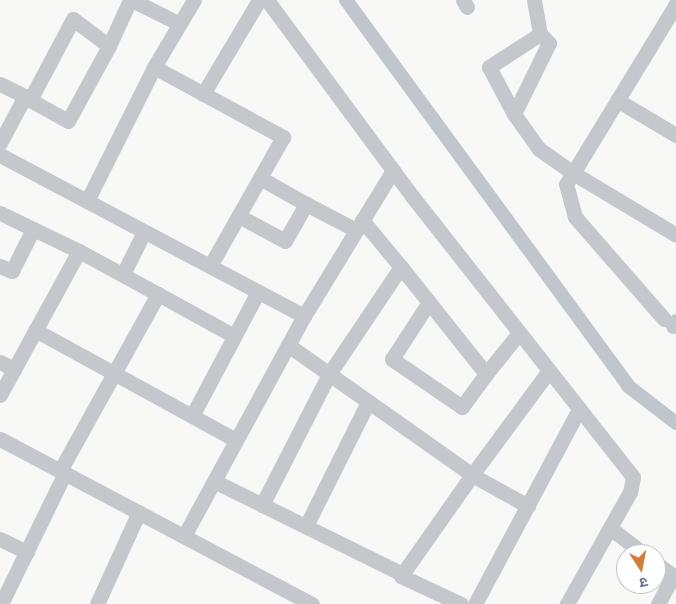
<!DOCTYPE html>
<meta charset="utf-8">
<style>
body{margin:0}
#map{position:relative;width:676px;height:604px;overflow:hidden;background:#f8f8f6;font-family:"DejaVu Sans","Noto Sans Devanagari",sans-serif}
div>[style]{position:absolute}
.canal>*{height:14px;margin:-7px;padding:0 7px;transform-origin:7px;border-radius:7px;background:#c0c6cc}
.street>*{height:15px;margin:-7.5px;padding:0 7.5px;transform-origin:7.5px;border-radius:7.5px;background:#c4c7cb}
span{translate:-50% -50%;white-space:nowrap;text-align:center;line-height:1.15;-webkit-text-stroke:5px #fff;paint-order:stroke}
.north{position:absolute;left:616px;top:544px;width:50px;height:50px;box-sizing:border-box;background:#fff;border:1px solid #c3c7ce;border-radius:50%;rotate:169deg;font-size:14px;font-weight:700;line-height:20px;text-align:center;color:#6a7384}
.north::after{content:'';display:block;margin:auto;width:18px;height:22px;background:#d37d3a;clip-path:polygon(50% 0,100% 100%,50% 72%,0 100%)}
</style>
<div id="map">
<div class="canal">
<i style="left:346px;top:0;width:478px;rotate:53.8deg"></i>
<i style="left:628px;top:386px;width:61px;rotate:37.6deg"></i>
</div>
<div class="street">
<i style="left:132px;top:0;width:51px;rotate:26.6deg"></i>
<i style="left:194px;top:0;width:78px;rotate:120.8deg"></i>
<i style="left:154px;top:67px;width:147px;rotate:28.5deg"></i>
<i style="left:283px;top:137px;width:148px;rotate:119.5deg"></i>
<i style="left:267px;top:0;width:244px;rotate:53.5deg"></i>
<i style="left:412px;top:196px;width:357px;rotate:51.8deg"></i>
<i style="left:633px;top:477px;width:15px;rotate:101deg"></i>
<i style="left:630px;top:492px;width:129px;rotate:119.4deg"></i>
<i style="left:463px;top:0;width:8px;rotate:60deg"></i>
<i style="left:534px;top:0;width:35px;rotate:80deg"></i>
<i style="left:109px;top:46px;width:51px;rotate:-65.5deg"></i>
<i style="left:0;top:84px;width:28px;rotate:26deg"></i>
<i style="left:25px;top:96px;width:53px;rotate:118deg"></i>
<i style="left:203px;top:94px;width:109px;rotate:-59.2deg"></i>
<i style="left:25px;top:96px;width:6px;rotate:39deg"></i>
<i style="left:30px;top:100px;width:43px;rotate:28.9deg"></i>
<i style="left:68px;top:121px;width:85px;rotate:-61.3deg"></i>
<i style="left:109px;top:46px;width:45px;rotate:-143.1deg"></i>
<i style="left:73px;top:19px;width:92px;rotate:118deg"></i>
<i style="left:617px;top:100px;width:69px;rotate:30.7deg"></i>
<i style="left:514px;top:114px;width:79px;rotate:-63.8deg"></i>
<i style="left:549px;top:43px;width:13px;rotate:-135deg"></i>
<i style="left:540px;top:34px;width:61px;rotate:147.1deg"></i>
<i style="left:489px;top:67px;width:53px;rotate:62deg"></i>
<i style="left:514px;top:114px;width:43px;rotate:54.5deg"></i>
<i style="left:539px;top:149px;width:42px;rotate:35.2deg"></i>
<i style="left:573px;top:173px;width:198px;rotate:-58.6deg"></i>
<i style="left:0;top:155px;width:344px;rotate:27.9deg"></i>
<i style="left:87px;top:201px;width:150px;rotate:-63.4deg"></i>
<i style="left:306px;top:204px;width:56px;rotate:27.5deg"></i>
<i style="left:0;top:213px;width:88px;rotate:25.7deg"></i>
<i style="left:239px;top:216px;width:52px;rotate:28.5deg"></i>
<i style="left:285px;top:241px;width:43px;rotate:-60.4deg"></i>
<i style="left:306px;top:204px;width:53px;rotate:-150.5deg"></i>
<i style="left:0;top:266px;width:13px;rotate:23deg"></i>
<i style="left:12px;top:271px;width:47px;rotate:-63.4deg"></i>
<i style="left:401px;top:267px;width:137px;rotate:51.5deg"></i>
<i style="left:486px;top:374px;width:41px;rotate:126deg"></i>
<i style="left:462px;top:407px;width:85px;rotate:-145.6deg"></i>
<i style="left:392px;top:359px;width:68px;rotate:-57deg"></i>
<i style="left:123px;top:274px;width:47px;rotate:-63.4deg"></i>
<i style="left:158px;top:294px;width:87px;rotate:28.9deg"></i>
<i style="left:664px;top:319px;width:135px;rotate:-131.1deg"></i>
<i style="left:575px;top:217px;width:34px;rotate:-105deg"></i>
<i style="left:566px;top:184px;width:13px;rotate:-58deg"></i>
<i style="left:573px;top:173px;width:120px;rotate:31deg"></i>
<i style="left:673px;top:326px;width:6px;rotate:-59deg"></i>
<i style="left:35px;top:330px;width:229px;rotate:28.7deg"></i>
<i style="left:288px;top:345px;width:225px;rotate:35.2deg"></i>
<i style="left:472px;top:475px;width:128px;rotate:-53.6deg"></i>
<i style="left:0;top:362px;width:16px;rotate:27deg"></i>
<i style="left:486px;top:374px;width:51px;rotate:-51.3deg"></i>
<i style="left:0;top:395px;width:164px;rotate:-61.3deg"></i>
<i style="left:79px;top:251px;width:90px;rotate:28.6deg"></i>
<i style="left:158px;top:294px;width:202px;rotate:119deg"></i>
<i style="left:192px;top:416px;width:140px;rotate:-62deg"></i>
<i style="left:0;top:439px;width:353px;rotate:27.9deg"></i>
<i style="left:214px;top:481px;width:210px;rotate:26.3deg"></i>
<i style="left:262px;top:505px;width:147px;rotate:-62.9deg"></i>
<i style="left:329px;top:374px;width:129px;rotate:-56.1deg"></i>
<i style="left:401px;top:267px;width:61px;rotate:-129.7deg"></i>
<i style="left:306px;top:526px;width:139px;rotate:-63.4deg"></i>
<i style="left:610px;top:528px;width:43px;rotate:37.4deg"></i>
<i style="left:184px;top:536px;width:251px;rotate:-61.4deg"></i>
<i style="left:304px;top:316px;width:171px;rotate:-58.6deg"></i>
<i style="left:0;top:539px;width:30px;rotate:26deg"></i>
<i style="left:656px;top:563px;width:25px;rotate:37deg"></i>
<i style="left:1px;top:604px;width:146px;rotate:-64deg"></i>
<i style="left:97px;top:604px;width:101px;rotate:-65.5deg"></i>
<i style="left:461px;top:604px;width:66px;rotate:-155deg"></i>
<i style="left:401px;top:576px;width:123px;rotate:-54.9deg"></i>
<i style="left:472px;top:475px;width:64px;rotate:29deg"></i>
<i style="left:475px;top:604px;width:219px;rotate:-61.9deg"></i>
<i style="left:658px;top:604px;width:32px;rotate:-62deg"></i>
</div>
<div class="north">उ</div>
</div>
